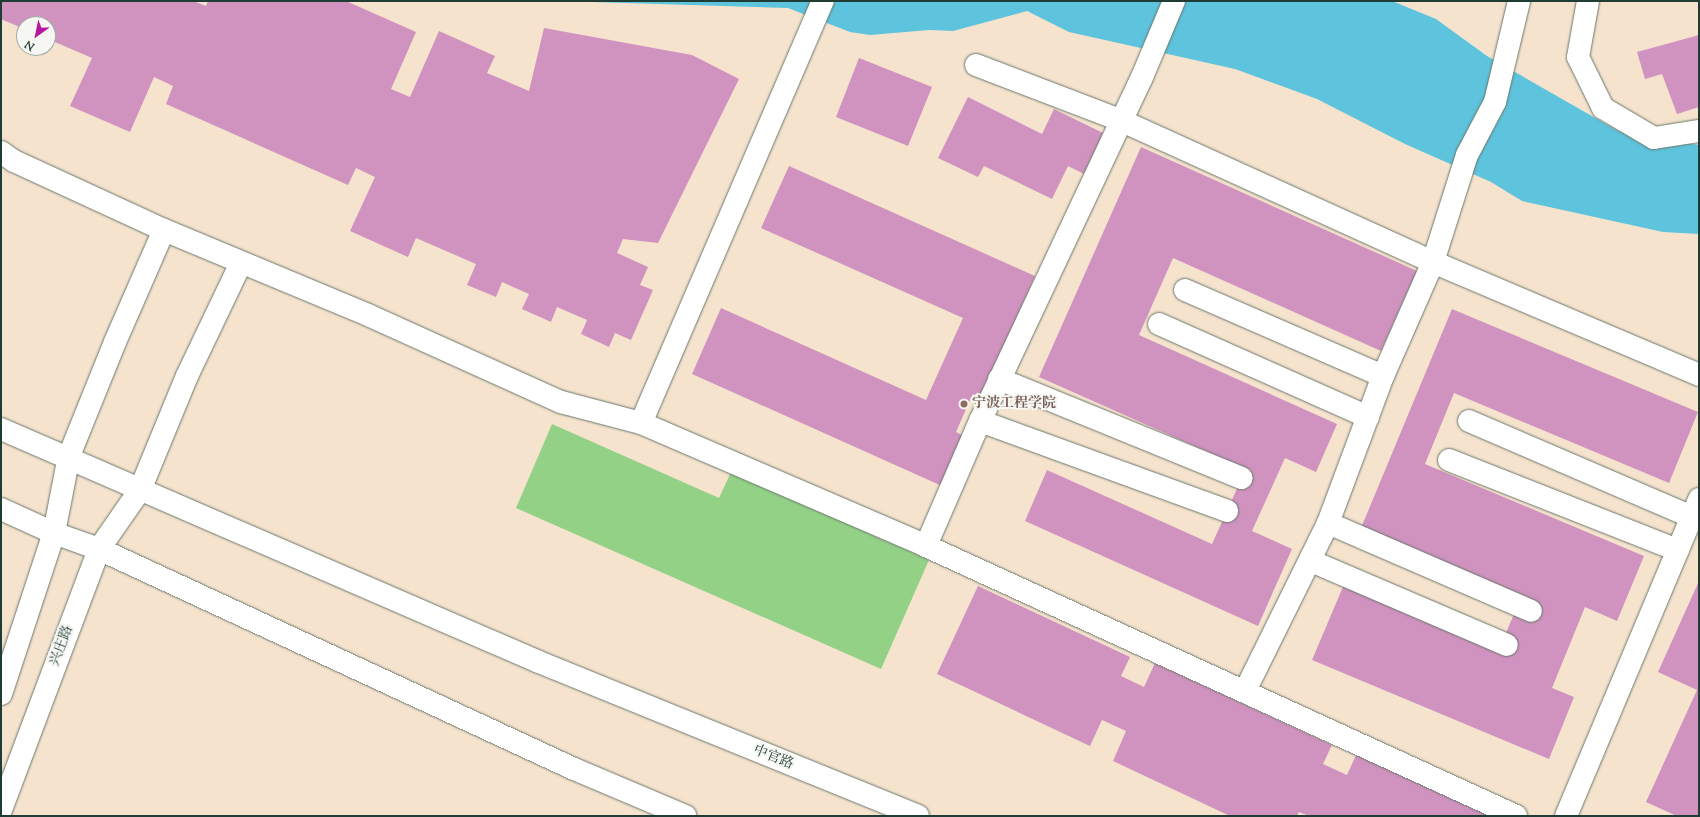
<!DOCTYPE html>
<meta charset="utf-8">
<style>
body{margin:0}
#map{position:relative;width:1700px;height:817px;overflow:hidden;background:#f5e3ce;font-family:"Sorts Mill Goudy","Noto Serif SC",serif}
div>[style]{position:absolute}
.green>*{inset:0;background:#93d187}
.water>*{inset:0;background:#5ec3dc}
.building>*{inset:0;background:#d093c0}
.roads{filter:drop-shadow(0 0 1px #6a776a) drop-shadow(0 0 1px #6a776a)}
.minor>*{height:22px;margin:-11px;padding:0 11px;transform-origin:11px;border-radius:11px;background:#fff}
.major>*{height:22px;margin:-11px;padding:0 11px;transform-origin:11px;border-radius:11px;background:#fff}
.dots>*{width:11px;height:11px;translate:-50% -50%;box-sizing:border-box;border:2px solid #f6f6f2;border-radius:50%}
span{translate:-50% -50%;white-space:nowrap;text-align:center;line-height:1.15;-webkit-text-stroke:4px #f6f6f2;paint-order:stroke}
.education-label{font-size:14px;color:#785e54;font-weight:700}
.left{translate:0 -50%;text-align:left}
.street-label{font-size:14px;color:#1f3d34}
.frame{position:absolute;inset:0;border:2px solid #1f3d34;pointer-events:none}
.north{position:absolute;left:16px;top:16px;width:40px;height:40px;box-sizing:border-box;background:#f6f6f2;border:1px solid #a0aca6;border-radius:50%;rotate:213deg;font-size:11px;font-weight:700;line-height:16px;text-align:center;color:#1f3d34}
.north::after{content:'';display:block;margin:auto;width:14px;height:18px;background:#b5179e;clip-path:polygon(50% 0,100% 100%,50% 72%,0 100%)}
</style>
<div id="map">
<div class="green">
<i style="clip-path:polygon(552px 424px,719px 498px,731px 472px,929px 560px,881px 669px,516px 508px)"></i>
</div>
<div class="water">
<i style="clip-path:polygon(560px 1px,1392px 1px,1436px 19px,1487px 56px,1618px 131px,1699px 145px,1699px 234px,1663px 232px,1522px 201px,1491px 182px,1405px 144px,1317px 99px,1235px 69px,1069px 32px,1027px 11px,953px 31px,929px 30px,870px 35px,850px 32px,788px 8px)"></i>
</div>
<div class="building">
<i style="clip-path:polygon(1px 1px,193px 1px,206px 6px,208px 1px,346px 1px,416px 32px,391px 89px,410px 97px,439px 31px,495px 56px,487px 73px,529px 91px,544px 28px,692px 55px,739px 79px,658px 243px,623px 239px,617px 253px,648px 267px,640px 285px,653px 290px,631px 340px,615px 333px,609px 347px,581px 334px,587px 320px,557px 307px,551px 322px,522px 309px,529px 294px,502px 282px,496px 297px,467px 285px,476px 264px,416px 238px,408px 257px,350px 231px,375px 177px,356px 168px,348px 185px,166px 104px,173px 86px,154px 77px,130px 132px,70px 106px,92px 58px,48px 39px,48px 24px,24px 24px,24px 29px,1px 19px)"></i>
<i style="clip-path:polygon(1699px 35px,1699px 107px,1677px 114px,1662px 74px,1645px 79px,1637px 52px)"></i>
<i style="clip-path:polygon(859px 58px,932px 87px,908px 146px,836px 117px)"></i>
<i style="clip-path:polygon(968px 97px,1042px 134px,1054px 109px,1103px 133px,1084px 174px,1068px 166px,1052px 199px,984px 166px,978px 177px,938px 158px)"></i>
<i style="clip-path:polygon(1141px 147px,1417px 271px,1381px 351px,1173px 258px,1139px 335px,1337px 424px,1316px 472px,1285px 458px,1252px 531px,1292px 549px,1258px 626px,1025px 521px,1047px 470px,1212px 544px,1246px 469px,1039px 377px)"></i>
<i style="clip-path:polygon(789px 166px,1035px 276px,979px 402px,971px 398px,956px 432px,964px 436px,942px 486px,692px 374px,721px 308px,926px 400px,963px 318px,761px 228px)"></i>
<i style="clip-path:polygon(1452px 309px,1698px 412px,1669px 483px,1454px 393px,1425px 464px,1644px 556px,1617px 621px,1585px 607px,1552px 688px,1574px 697px,1549px 759px,1312px 660px,1345px 582px,1500px 647px,1522px 595px,1361px 528px)"></i>
<i style="clip-path:polygon(1699px 581px,1699px 816px,1677px 816px,1646px 802px,1697px 690px,1658px 672px)"></i>
<i style="clip-path:polygon(978px 586px,1130px 657px,1121px 676px,1144px 687px,1155px 663px,1332px 745px,1323px 764px,1347px 775px,1357px 753px,1492px 816px,1309px 816px,1299px 812px,1297px 816px,1230px 816px,1113px 761px,1126px 731px,1102px 720px,1090px 746px,937px 674px)"></i>
</div>
<div class="roads">
<div class="minor">
<i style="left:1174px;top:1px;width:82px;rotate:112.8deg"></i>
<i style="left:1142px;top:77px;width:380px;rotate:115.2deg"></i>
<i style="left:980px;top:421px;width:136px;rotate:113.4deg"></i>
<i style="left:926px;top:546px;width:649px;rotate:24.59deg"></i>
<i style="left:1588px;top:1px;width:57px;rotate:100.1deg"></i>
<i style="left:1578px;top:57px;width:57px;rotate:63.9deg"></i>
<i style="left:1603px;top:108px;width:59px;rotate:30.5deg"></i>
<i style="left:1654px;top:138px;width:46px;rotate:-8.8deg"></i>
<i style="left:976px;top:65px;width:154px;rotate:20.9deg"></i>
<i style="left:1120px;top:120px;width:344px;rotate:24.4deg"></i>
<i style="left:1433px;top:262px;width:289px;rotate:23deg"></i>
<i style="left:1px;top:152px;width:16px;rotate:35deg"></i>
<i style="left:14px;top:161px;width:165px;rotate:24.7deg"></i>
<i style="left:164px;top:230px;width:221px;rotate:22.6deg"></i>
<i style="left:368px;top:315px;width:212px;rotate:24.3deg"></i>
<i style="left:561px;top:402px;width:83px;rotate:14.7deg"></i>
<i style="left:641px;top:423px;width:310px;rotate:23.3deg"></i>
<i style="left:1185px;top:290px;width:216px;rotate:23.5deg"></i>
<i style="left:1159px;top:324px;width:229px;rotate:24deg"></i>
<i style="left:999px;top:379px;width:262px;rotate:22.2deg"></i>
<i style="left:980px;top:421px;width:263px;rotate:20deg"></i>
<i style="left:1469px;top:421px;width:243px;rotate:23.3deg"></i>
<i style="left:641px;top:423px;width:460px;rotate:-66.7deg"></i>
<i style="left:1449px;top:460px;width:246px;rotate:21.5deg"></i>
<i style="left:1328px;top:523px;width:221px;rotate:23.4deg"></i>
<i style="left:1311px;top:561px;width:213px;rotate:23.2deg"></i>
<i style="left:1245px;top:691px;width:187px;rotate:-63.7deg"></i>
<i style="left:1328px;top:523px;width:157px;rotate:-69.5deg"></i>
<i style="left:1383px;top:376px;width:124px;rotate:-66.3deg"></i>
<i style="left:1433px;top:262px;width:112px;rotate:-72.4deg"></i>
<i style="left:1467px;top:155px;width:60px;rotate:-62.2deg"></i>
<i style="left:1495px;top:102px;width:104px;rotate:-76.6deg"></i>
<i style="left:1px;top:694px;width:169px;rotate:-71.8deg"></i>
<i style="left:54px;top:533px;width:78px;rotate:-79deg"></i>
<i style="left:69px;top:456px;width:123px;rotate:-68deg"></i>
<i style="left:115px;top:342px;width:122px;rotate:-66.4deg"></i>
<i style="left:1px;top:810px;width:279px;rotate:-69.4deg"></i>
<i style="left:99px;top:549px;width:72px;rotate:-55.2deg"></i>
<i style="left:140px;top:490px;width:123px;rotate:-67.6deg"></i>
<i style="left:187px;top:376px;width:125px;rotate:-64.5deg"></i>
<i style="left:1566px;top:816px;width:344px;rotate:-67.2deg"></i>
</div>
<div class="major">
<i style="left:1px;top:429px;width:586px;rotate:23.42deg"></i>
<i style="left:539px;top:662px;width:409px;rotate:22.1deg"></i>
<i style="left:1px;top:509px;width:58px;rotate:24.4deg"></i>
<i style="left:54px;top:533px;width:48px;rotate:19.6deg"></i>
<i style="left:99px;top:549px;width:523px;rotate:24.85deg"></i>
<i style="left:574px;top:769px;width:121px;rotate:22.9deg"></i>
</div>
</div>
<div class="dots">
<i style="left:964px;top:404px;background:#8d6e63"></i>
</div>
<div class="education-label">
<span class="left" style="left:972px;top:404px">宁波工程学院</span>
</div>
<div class="street-label">
<span style="left:62px;top:646px;rotate:-69deg">兴庄路</span>
<span style="left:773px;top:758px;rotate:22deg">中官路</span>
</div>
<div class="frame"></div>
<div class="north">N</div>
</div>
